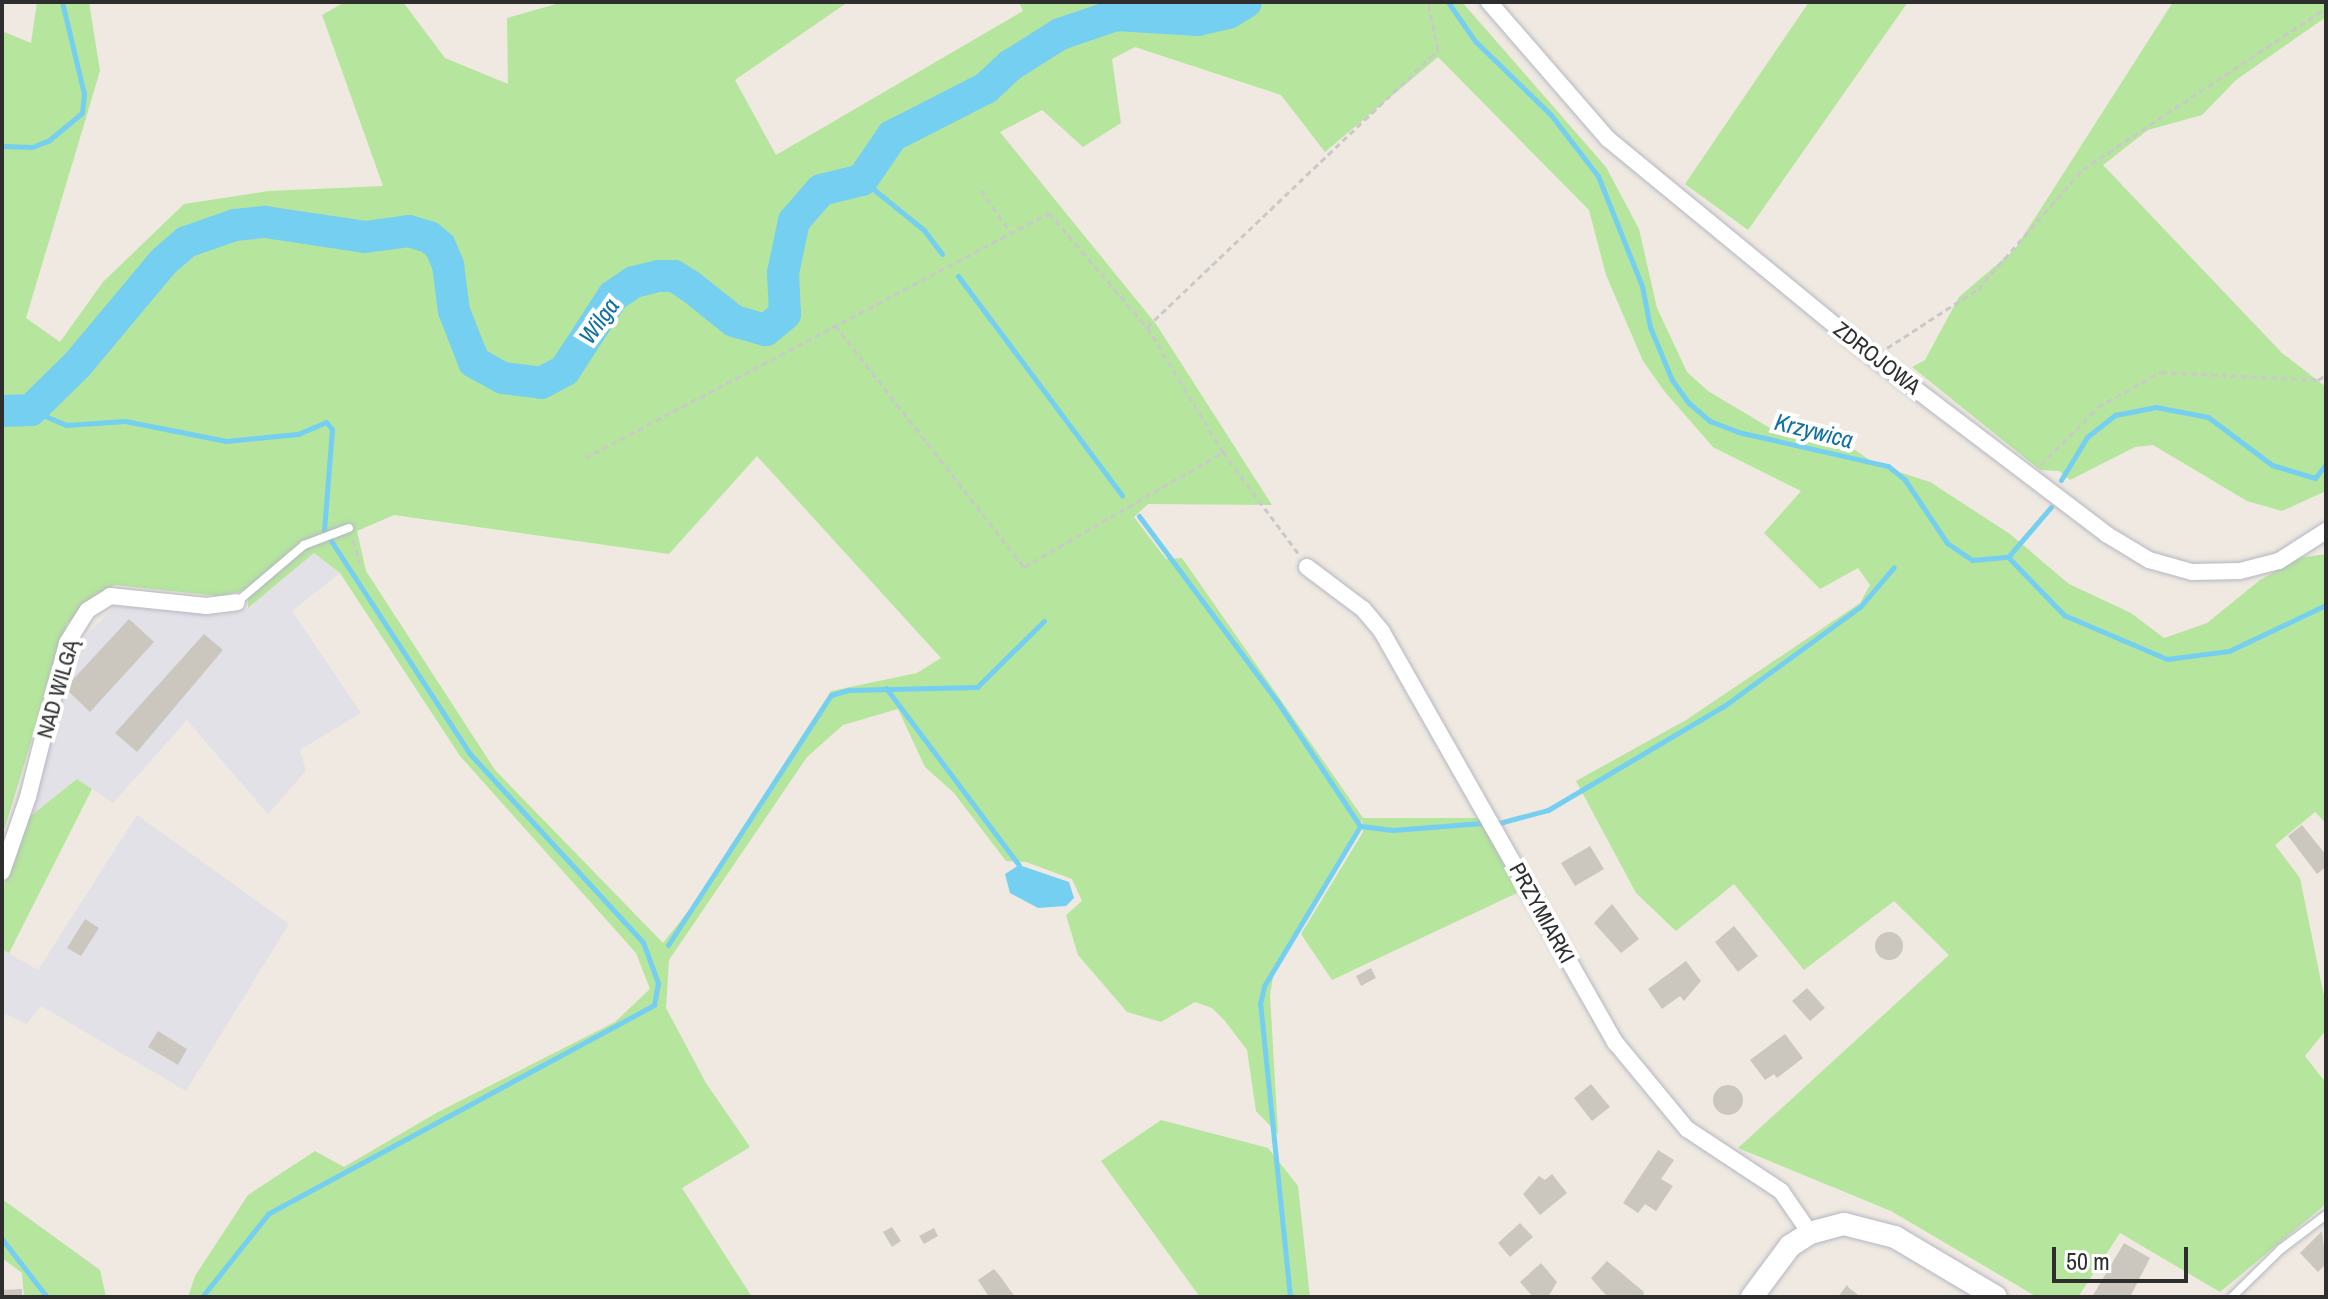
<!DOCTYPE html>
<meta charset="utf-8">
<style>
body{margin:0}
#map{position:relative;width:2328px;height:1299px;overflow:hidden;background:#efe9e1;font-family:"Archivo Narrow",sans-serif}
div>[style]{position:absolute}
.industrial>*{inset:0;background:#e3e1e8}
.green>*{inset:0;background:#b6e59e}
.water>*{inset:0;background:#75cff0}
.stream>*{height:5px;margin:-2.5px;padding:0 2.5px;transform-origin:2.5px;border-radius:2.5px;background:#75cff0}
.river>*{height:32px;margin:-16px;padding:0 16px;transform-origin:16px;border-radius:16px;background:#75cff0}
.building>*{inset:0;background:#cbc7bf}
.round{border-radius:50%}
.path>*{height:3px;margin-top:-1.5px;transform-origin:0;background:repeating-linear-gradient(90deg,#c9c9c9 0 6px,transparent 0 10px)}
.roads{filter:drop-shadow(0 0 2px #b4b7c1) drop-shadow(0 0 2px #b4b7c1)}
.lane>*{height:8px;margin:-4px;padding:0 4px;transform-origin:4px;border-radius:4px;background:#fff}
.street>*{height:16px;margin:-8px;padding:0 8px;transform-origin:8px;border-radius:8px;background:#fff}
.secondary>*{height:22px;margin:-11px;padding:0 11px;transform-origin:11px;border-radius:11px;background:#fff}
span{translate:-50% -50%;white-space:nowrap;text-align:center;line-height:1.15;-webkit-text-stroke:8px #fff;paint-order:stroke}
.street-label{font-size:22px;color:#2e2e2e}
.water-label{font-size:24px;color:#0d6fa3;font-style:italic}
.frame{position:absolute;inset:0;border:4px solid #2e2e2e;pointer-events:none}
.scale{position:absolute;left:2052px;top:1247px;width:136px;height:36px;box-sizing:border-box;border:4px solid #2e2e2e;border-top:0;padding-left:10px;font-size:24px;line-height:28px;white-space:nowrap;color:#2e2e2e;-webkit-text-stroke:6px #fff;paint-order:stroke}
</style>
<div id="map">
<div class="industrial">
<i style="clip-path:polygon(314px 553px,340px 573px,292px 611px,361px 713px,300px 750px,306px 771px,268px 814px,187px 720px,113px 803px,77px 779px,28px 818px,71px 651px,115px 606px,221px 615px,248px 608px)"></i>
<i style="clip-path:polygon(137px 815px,289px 924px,186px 1091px,41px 1006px,27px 1024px,2px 1013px,2px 949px,38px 970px)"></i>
</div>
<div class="green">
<i style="clip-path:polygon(evenodd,37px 2px,89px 2px,100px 71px,26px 318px,60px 342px,103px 282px,184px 204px,269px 191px,383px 186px,322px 15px,345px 2px,403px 2px,445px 58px,508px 84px,507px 18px,563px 2px,848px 2px,735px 80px,776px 155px,1023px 11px,1019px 2px,1462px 2px,1606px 167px,1639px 229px,1657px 308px,1687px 372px,1708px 391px,1770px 428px,1855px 450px,1877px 465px,1930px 482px,2010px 534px,2069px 584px,2131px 613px,2164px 638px,2207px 623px,2260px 580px,2299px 558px,2326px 554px,2326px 823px,2315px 812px,2275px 845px,2300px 878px,2326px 1006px,2326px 1030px,2305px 1056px,2326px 1083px,2326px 1204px,2220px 1292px,2120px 1233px,2078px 1297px,2037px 1297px,1891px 1211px,1738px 1148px,1949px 955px,1894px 901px,1804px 970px,1734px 884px,1676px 931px,1636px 893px,1576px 781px,1686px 720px,1860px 603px,1870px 585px,1858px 568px,1820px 589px,1764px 533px,1801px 491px,1713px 447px,1665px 392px,1643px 361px,1606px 275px,1589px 210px,1438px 57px,1325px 152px,1281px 95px,1135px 47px,1112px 59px,1121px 123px,1083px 147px,1042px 110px,1000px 132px,1156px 324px,1272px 505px,1148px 504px,1134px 517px,1166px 559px,1182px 558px,1363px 818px,1482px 818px,1517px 893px,1332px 980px,1301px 934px,1363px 832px,1362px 820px,1275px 965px,1270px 995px,1278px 1134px,1256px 1111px,1247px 1050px,1225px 1021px,1212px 1008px,1195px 1002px,1161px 1022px,1127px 1012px,1078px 955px,1066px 915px,1082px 901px,1072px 879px,1026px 862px,1006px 861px,954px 793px,925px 767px,898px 709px,843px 725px,807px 757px,669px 960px,666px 1008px,706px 1083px,750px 1147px,682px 1188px,752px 1297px,188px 1297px,195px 1276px,248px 1195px,315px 1151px,344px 1167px,438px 1112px,615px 1022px,650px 989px,636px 953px,460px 756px,340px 573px,314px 553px,248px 608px,248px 590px,218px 596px,115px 585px,90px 599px,67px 624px,2px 837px,2px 31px,31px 43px,37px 2px,757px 456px,941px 658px,917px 673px,831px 691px,690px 909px,663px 943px,495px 770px,366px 571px,357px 531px,394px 515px,669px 554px,757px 456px)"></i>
<i style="clip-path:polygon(1809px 2px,1908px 2px,1748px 230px,1685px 184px)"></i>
<i style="clip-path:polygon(2173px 2px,2326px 2px,2326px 17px,2236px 80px,2202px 115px,2148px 130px,2103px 165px,2282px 353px,2326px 387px,2326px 491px,2282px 511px,2247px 501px,2153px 445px,2135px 447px,2070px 480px,2059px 471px,2040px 470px,1912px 367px,1925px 360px,1959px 297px,2015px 249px)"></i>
<i style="clip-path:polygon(77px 779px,92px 789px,9px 953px,2px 949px,2px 891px,28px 818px)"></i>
<i style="clip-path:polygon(1161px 1120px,1268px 1148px,1298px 1186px,1310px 1297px,1200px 1297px,1101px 1161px)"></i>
<i style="clip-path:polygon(2px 1199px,100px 1270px,106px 1297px,24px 1297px,22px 1273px,2px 1258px)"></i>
</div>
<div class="water">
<i style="clip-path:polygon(1019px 865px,1069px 882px,1074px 898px,1066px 906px,1038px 908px,1010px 893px,1005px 874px)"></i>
</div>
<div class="stream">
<i style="left:1448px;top:2px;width:47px;rotate:55.3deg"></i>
<i style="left:1475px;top:41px;width:106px;rotate:44.2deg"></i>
<i style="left:1551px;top:115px;width:77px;rotate:52.4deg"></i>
<i style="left:1598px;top:176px;width:118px;rotate:68.2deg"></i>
<i style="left:1642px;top:286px;width:42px;rotate:79deg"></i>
<i style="left:1650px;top:327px;width:57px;rotate:67.5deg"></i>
<i style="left:1672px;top:380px;width:29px;rotate:54deg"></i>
<i style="left:1689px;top:403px;width:28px;rotate:41deg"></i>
<i style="left:1710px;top:421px;width:30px;rotate:21deg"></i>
<i style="left:1738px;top:432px;width:154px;rotate:12.8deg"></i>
<i style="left:1888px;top:466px;width:22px;rotate:39deg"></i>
<i style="left:1905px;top:480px;width:76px;rotate:56.3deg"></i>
<i style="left:1947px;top:543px;width:30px;rotate:34deg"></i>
<i style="left:1972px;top:560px;width:36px;rotate:-5deg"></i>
<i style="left:2px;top:146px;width:30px;rotate:2deg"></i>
<i style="left:32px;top:147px;width:17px;rotate:-21deg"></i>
<i style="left:48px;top:141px;width:44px;rotate:-39.5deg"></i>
<i style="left:82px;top:113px;width:19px;rotate:-84deg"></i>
<i style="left:84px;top:94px;width:95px;rotate:-103.4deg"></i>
<i style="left:862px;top:180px;width:80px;rotate:38.9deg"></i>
<i style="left:924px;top:230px;width:30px;rotate:53deg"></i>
<i style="left:958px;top:276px;width:274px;rotate:53.2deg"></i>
<i style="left:31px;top:410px;width:38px;rotate:23deg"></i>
<i style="left:66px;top:425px;width:59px;rotate:-3.9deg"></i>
<i style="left:125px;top:421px;width:103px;rotate:11.2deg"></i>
<i style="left:226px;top:441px;width:72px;rotate:-5.6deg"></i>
<i style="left:298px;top:434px;width:30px;rotate:-23deg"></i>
<i style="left:326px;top:422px;width:9px;rotate:49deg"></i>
<i style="left:332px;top:429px;width:101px;rotate:94.5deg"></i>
<i style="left:324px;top:530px;width:267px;rotate:56.9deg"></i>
<i style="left:470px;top:754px;width:255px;rotate:47.4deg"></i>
<i style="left:643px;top:942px;width:44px;rotate:69.9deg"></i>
<i style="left:658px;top:983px;width:22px;rotate:100deg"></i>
<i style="left:654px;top:1005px;width:439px;rotate:151.6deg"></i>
<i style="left:268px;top:1214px;width:106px;rotate:128.5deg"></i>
<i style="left:2061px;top:480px;width:50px;rotate:-58.8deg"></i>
<i style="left:2087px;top:437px;width:36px;rotate:-38deg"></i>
<i style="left:2115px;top:415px;width:42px;rotate:-11deg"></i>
<i style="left:2156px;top:407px;width:53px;rotate:10.9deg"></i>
<i style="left:2208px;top:417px;width:80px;rotate:36.9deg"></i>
<i style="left:2272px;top:465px;width:45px;rotate:16.8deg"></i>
<i style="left:2315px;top:478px;width:18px;rotate:-52deg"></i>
<i style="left:1139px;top:516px;width:231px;rotate:53.3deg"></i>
<i style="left:1277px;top:701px;width:150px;rotate:56.4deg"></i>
<i style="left:1360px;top:826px;width:33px;rotate:7deg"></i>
<i style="left:1393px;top:830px;width:89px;rotate:-4.5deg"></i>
<i style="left:2008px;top:557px;width:81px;rotate:46deg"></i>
<i style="left:2064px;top:615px;width:112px;rotate:23.1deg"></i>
<i style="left:2167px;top:659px;width:63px;rotate:-7.4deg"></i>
<i style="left:2229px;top:651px;width:107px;rotate:-25.4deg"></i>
<i style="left:2008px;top:557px;width:66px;rotate:-49.3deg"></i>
<i style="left:886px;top:688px;width:221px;rotate:53.1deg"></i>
<i style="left:1499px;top:823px;width:51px;rotate:-14.9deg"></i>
<i style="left:1548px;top:810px;width:204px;rotate:-30.6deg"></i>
<i style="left:1724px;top:706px;width:168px;rotate:-36.1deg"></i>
<i style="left:1860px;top:607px;width:52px;rotate:-49.6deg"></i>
<i style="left:668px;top:945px;width:298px;rotate:-56.9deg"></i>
<i style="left:831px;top:695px;width:19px;rotate:-16deg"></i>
<i style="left:849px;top:690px;width:128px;rotate:-1.3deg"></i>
<i style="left:977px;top:687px;width:94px;rotate:-44.6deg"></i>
<i style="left:2px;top:1239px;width:73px;rotate:52.2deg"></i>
<i style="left:1290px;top:1297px;width:295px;rotate:-95.8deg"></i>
<i style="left:1260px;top:1004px;width:18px;rotate:-77deg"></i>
<i style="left:1264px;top:986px;width:187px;rotate:-59deg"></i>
</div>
<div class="river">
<i style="left:2px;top:411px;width:29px;rotate:-2deg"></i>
<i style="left:31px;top:410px;width:64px;rotate:-44.4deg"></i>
<i style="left:77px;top:365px;width:134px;rotate:-50.1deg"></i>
<i style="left:163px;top:262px;width:30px;rotate:-41deg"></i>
<i style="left:186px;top:242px;width:52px;rotate:-19.1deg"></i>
<i style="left:235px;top:225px;width:30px;rotate:-6deg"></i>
<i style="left:265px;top:222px;width:101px;rotate:8.5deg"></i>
<i style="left:365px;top:237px;width:44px;rotate:-7.8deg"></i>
<i style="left:409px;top:231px;width:21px;rotate:17deg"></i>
<i style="left:429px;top:237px;width:14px;rotate:39deg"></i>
<i style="left:440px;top:246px;width:21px;rotate:67deg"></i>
<i style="left:448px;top:265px;width:46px;rotate:82.6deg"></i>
<i style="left:454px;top:311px;width:55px;rotate:68.6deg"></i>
<i style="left:474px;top:362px;width:33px;rotate:29deg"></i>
<i style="left:503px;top:378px;width:38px;rotate:7deg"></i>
<i style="left:541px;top:383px;width:27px;rotate:-28deg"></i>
<i style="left:565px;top:370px;width:88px;rotate:-57deg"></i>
<i style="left:613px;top:296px;width:25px;rotate:-34deg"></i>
<i style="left:634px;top:282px;width:25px;rotate:-14deg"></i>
<i style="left:658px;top:276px;width:16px"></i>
<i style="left:674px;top:276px;width:19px;rotate:32deg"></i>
<i style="left:690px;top:286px;width:56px;rotate:38.5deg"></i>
<i style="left:734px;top:321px;width:33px;rotate:16deg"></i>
<i style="left:766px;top:330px;width:25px;rotate:-40deg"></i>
<i style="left:785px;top:314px;width:41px;rotate:-92.8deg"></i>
<i style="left:783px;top:273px;width:53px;rotate:-78.1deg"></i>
<i style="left:794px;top:221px;width:41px;rotate:-48.9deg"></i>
<i style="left:821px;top:190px;width:42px;rotate:-13.7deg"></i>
<i style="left:862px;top:180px;width:53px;rotate:-55.7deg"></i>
<i style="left:892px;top:136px;width:106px;rotate:-27.1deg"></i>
<i style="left:986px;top:88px;width:34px;rotate:-43deg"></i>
<i style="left:1011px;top:65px;width:58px;rotate:-32.3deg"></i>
<i style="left:1060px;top:34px;width:59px;rotate:-18.7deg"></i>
<i style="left:1116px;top:15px;width:82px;rotate:3.5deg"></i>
<i style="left:1198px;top:20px;width:31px;rotate:-13deg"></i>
<i style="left:1228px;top:13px;width:21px;rotate:-31deg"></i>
</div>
<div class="building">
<i style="clip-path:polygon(129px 619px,154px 642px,90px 712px,65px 688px)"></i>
<i style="clip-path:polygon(204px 634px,223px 650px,137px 752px,115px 733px)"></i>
<i style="clip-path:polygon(2302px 825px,2326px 855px,2326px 867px,2317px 874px,2288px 836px)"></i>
<i style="clip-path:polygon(1590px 846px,1604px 869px,1575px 886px,1561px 863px)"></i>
<i style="clip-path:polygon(1612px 904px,1639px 939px,1621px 953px,1594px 923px)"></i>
<i style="clip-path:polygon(85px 919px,99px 928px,81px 956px,67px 948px)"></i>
<i style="clip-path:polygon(1734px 926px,1758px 956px,1738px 972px,1715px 942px)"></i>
<i class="round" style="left:1875px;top:932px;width:28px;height:28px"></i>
<i style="clip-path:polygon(1686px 961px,1701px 981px,1684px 1001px,1680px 996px,1662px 1009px,1648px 989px)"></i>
<i style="clip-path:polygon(1371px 968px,1376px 978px,1361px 986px,1356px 976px)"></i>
<i style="clip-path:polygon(1807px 988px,1825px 1008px,1810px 1021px,1792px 1001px)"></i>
<i style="clip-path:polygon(158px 1031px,187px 1049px,178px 1065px,148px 1047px)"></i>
<i style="clip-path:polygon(1785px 1034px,1803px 1058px,1777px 1078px,1774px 1074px,1765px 1080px,1750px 1060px)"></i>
<i style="clip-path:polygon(1591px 1084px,1610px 1107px,1592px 1121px,1574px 1098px)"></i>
<i class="round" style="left:1713px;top:1085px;width:30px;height:30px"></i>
<i style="clip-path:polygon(1658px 1150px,1674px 1160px,1661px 1179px,1673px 1186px,1656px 1211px,1645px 1204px,1638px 1213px,1623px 1203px)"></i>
<i style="clip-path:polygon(1552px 1174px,1567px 1193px,1540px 1215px,1523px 1194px,1539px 1176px,1545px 1180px)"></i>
<i style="clip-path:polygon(1520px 1223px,1533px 1237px,1510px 1257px,1498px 1243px)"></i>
<i style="clip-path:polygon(892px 1227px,901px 1241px,892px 1247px,883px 1232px)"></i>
<i style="clip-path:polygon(934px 1228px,938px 1236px,924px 1244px,919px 1236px)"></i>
<i style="clip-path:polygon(2322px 1231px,2326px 1264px,2318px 1272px,2300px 1253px)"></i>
<i style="clip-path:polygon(2124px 1243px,2150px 1258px,2130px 1297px,2092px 1297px)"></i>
<i style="clip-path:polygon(1607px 1261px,1644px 1292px,1643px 1297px,1608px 1297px,1602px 1291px,1591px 1278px)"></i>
<i style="clip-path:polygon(1541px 1263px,1557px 1282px,1548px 1297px,1533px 1297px,1520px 1282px)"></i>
<i style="clip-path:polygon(994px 1269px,1000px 1276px,1015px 1297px,989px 1297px,978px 1280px)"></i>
<i style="clip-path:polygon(1847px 1285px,1849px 1288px,1861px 1297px,1838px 1297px)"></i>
<i style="clip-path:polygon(22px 1289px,22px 1297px,2px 1297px,2px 1290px)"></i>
</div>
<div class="path">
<i style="left:981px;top:190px;width:52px;rotate:55.1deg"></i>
<i style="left:835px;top:325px;width:307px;rotate:52deg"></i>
<i style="left:1024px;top:567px;width:230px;rotate:-30deg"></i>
<i style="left:1887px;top:348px;width:108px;rotate:-33deg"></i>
<i style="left:1978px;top:289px;width:159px;rotate:-48.8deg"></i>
<i style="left:2083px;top:169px;width:291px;rotate:-33.5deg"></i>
<i style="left:585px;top:458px;width:525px;rotate:-27.83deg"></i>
<i style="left:1049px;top:213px;width:150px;rotate:49.3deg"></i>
<i style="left:2041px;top:465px;width:81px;rotate:-45.5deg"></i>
<i style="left:2098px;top:407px;width:72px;rotate:-29.1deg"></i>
<i style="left:2161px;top:372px;width:157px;rotate:2.9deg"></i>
<i style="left:2318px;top:380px;width:9px;rotate:-32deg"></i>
<i style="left:353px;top:540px;width:24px;rotate:73deg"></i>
<i style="left:1298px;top:553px;width:126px;rotate:-126.6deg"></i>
<i style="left:1223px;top:452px;width:146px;rotate:-121.3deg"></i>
<i style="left:1147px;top:327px;width:402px;rotate:-43.6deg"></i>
<i style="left:1438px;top:50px;width:49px;rotate:-101.8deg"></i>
</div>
<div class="roads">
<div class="lane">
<i style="left:237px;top:602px;width:88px;rotate:-40.4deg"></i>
<i style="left:304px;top:545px;width:48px;rotate:-20.7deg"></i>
<i style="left:2232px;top:1297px;width:69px;rotate:-44.4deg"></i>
<i style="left:2281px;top:1249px;width:56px;rotate:-37.1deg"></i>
</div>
<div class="street">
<i style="left:1489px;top:2px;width:181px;rotate:49deg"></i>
<i style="left:1608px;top:139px;width:343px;rotate:39.4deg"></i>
<i style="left:1873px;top:357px;width:293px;rotate:37.2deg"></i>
<i style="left:2106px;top:534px;width:50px;rotate:31.2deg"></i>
<i style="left:2149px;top:560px;width:45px;rotate:15.6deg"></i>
<i style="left:2192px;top:572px;width:48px;rotate:-1.2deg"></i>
<i style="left:2240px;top:571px;width:40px;rotate:-14.4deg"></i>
<i style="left:2279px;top:561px;width:56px;rotate:-32.6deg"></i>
<i style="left:1307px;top:567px;width:70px;rotate:36.9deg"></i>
<i style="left:1363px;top:609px;width:30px;rotate:50deg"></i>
<i style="left:1382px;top:632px;width:472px;rotate:60.4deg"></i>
<i style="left:1615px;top:1042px;width:113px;rotate:50.4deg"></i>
<i style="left:1687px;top:1129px;width:113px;rotate:33.4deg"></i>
<i style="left:1781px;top:1191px;width:51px;rotate:55.4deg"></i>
<i style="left:2px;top:872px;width:79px;rotate:-70.9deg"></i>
<i style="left:28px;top:797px;width:159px;rotate:-75.8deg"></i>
<i style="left:67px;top:643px;width:39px;rotate:-58deg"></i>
<i style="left:88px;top:610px;width:26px;rotate:-32deg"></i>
<i style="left:110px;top:596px;width:97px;rotate:5.9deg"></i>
<i style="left:206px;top:606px;width:31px;rotate:-7deg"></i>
</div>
<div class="secondary">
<i style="left:1752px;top:1297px;width:64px;rotate:-53.3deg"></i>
<i style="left:1790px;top:1246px;width:24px;rotate:-33deg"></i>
<i style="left:1810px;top:1233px;width:35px;rotate:-15deg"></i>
<i style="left:1844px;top:1224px;width:53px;rotate:14.3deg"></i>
<i style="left:1895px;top:1237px;width:117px;rotate:30.7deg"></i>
</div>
</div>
<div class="street-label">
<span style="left:1877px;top:358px;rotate:38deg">ZDROJOWA</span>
<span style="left:58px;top:689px;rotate:-74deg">NAD WILGĄ</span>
<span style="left:1542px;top:913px;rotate:61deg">PRZYMIARKI</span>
</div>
<div class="water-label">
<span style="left:599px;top:321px;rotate:-54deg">Wilga</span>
<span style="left:1814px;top:431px;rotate:14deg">Krzywica</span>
</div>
<div class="frame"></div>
<div class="scale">50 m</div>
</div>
